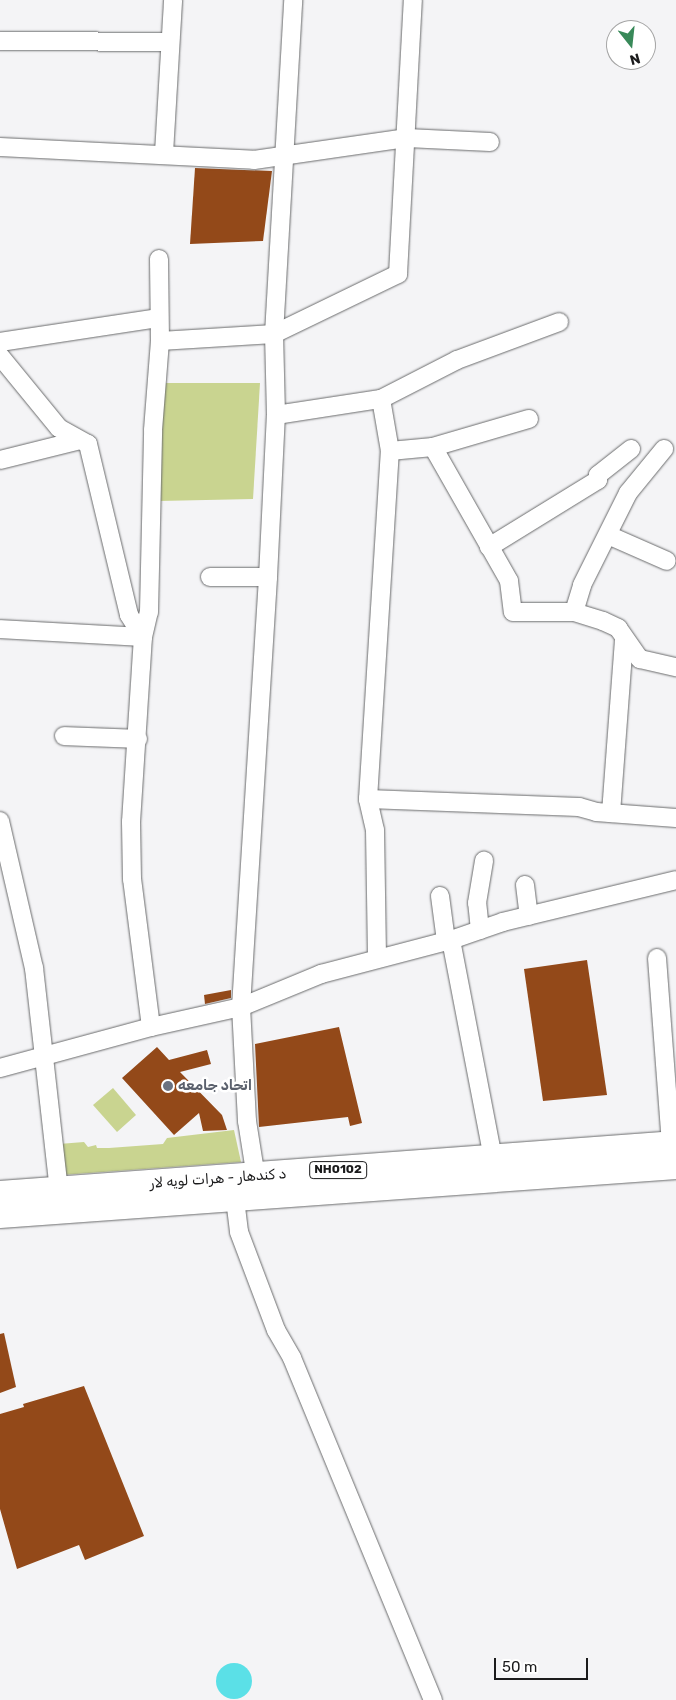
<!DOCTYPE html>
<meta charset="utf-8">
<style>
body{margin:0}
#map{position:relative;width:676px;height:1700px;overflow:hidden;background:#f4f4f6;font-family:Rubik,Cairo,sans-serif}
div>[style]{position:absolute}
.green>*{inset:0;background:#c9d490}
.water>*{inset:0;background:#5be0e7}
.round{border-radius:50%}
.building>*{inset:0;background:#934919}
.roads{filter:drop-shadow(0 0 1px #6a6b6c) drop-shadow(0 0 1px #6a6b6c)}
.minor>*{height:18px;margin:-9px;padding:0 9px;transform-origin:9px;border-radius:9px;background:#fff}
.highway>*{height:26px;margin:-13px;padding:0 13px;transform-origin:13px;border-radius:13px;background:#fff}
.dots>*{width:14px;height:14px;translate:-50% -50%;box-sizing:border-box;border:2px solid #fff;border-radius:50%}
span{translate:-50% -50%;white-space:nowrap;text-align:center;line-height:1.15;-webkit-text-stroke:5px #fff;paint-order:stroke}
.shield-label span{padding:1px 4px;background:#fff;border:1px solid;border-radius:4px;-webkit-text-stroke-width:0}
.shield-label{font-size:12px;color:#1b1b1c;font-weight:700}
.worship-label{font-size:14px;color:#5b616d;font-weight:700}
.left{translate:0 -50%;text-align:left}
.street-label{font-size:14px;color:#1b1b1c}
.north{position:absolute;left:606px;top:20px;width:50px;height:50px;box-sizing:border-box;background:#fff;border:1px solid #a4a4a4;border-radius:50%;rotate:164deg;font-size:14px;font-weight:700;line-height:20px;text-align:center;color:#1b1b1c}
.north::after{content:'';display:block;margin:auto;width:18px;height:22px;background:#388959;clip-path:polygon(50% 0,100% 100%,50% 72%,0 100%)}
.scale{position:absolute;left:494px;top:1658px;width:94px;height:22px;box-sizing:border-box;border:2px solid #1b1b1c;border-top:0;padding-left:6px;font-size:15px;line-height:18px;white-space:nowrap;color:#1b1b1c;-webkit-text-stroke:4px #fff;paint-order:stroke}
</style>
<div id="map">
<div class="green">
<i style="clip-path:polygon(163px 383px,260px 383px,253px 499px,159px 501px)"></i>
<i style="clip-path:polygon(113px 1088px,136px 1115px,117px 1132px,93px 1105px)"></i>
<i style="clip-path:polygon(234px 1130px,241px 1162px,62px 1175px,59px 1144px,84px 1142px,88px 1147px,96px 1145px,97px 1148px,109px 1148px,163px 1144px,167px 1138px)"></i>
</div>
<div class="water">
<i class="round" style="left:216px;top:1663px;width:36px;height:36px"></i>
</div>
<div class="building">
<i style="clip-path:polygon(195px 168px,272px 171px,263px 241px,190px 244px)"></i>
<i style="clip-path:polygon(587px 960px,607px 1095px,543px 1101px,524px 969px)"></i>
<i style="clip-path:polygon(231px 990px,231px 998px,205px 1004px,204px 995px)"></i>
<i style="clip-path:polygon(339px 1027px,362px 1123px,350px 1126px,348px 1117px,259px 1127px,255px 1044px)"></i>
<i style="clip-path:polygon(157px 1047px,169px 1060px,207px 1050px,211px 1064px,180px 1072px,222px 1115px,227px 1130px,203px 1131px,199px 1113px,174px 1135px,122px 1078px)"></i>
<i style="clip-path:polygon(4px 1333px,16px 1387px,0 1393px,0 1334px)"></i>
<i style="clip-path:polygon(84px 1386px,144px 1536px,85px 1560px,79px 1545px,17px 1569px,0 1509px,0 1414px,24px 1407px,23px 1404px)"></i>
</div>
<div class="roads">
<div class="minor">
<i style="left:0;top:41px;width:169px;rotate:0.3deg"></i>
<i style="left:0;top:147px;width:254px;rotate:2.9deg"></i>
<i style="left:254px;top:160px;width:155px;rotate:-8.2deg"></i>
<i style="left:407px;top:138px;width:83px;rotate:2.8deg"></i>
<i style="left:164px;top:153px;width:153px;rotate:-86.6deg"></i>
<i style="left:160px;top:341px;width:114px;rotate:-3.5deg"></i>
<i style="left:274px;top:334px;width:138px;rotate:-25.8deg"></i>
<i style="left:398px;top:274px;width:274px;rotate:-86.9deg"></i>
<i style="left:0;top:342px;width:161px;rotate:-8.6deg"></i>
<i style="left:0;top:356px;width:93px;rotate:50.7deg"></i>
<i style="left:59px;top:428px;width:33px;rotate:29deg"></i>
<i style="left:88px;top:444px;width:176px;rotate:76.5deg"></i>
<i style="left:129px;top:615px;width:26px;rotate:58deg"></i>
<i style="left:276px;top:415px;width:106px;rotate:-8.7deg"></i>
<i style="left:381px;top:399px;width:85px;rotate:-27.2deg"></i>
<i style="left:457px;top:360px;width:109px;rotate:-20.4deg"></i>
<i style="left:433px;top:447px;width:154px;rotate:60.4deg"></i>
<i style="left:509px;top:581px;width:31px;rotate:83deg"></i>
<i style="left:513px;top:612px;width:61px"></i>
<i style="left:574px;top:612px;width:30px;rotate:17deg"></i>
<i style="left:603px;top:621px;width:17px;rotate:25deg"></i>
<i style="left:618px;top:628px;width:38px;rotate:55deg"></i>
<i style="left:640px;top:659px;width:37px;rotate:13deg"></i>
<i style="left:390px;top:451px;width:43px;rotate:-5.3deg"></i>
<i style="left:433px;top:447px;width:100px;rotate:-16.3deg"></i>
<i style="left:0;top:460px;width:79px;rotate:-13.9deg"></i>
<i style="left:608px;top:535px;width:64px;rotate:23.8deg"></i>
<i style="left:489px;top:547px;width:128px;rotate:-31.6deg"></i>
<i style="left:598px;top:480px;width:5px;rotate:-90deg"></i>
<i style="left:598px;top:475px;width:42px;rotate:-38.2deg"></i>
<i style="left:210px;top:577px;width:58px"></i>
<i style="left:574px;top:612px;width:28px;rotate:-73deg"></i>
<i style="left:582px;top:585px;width:103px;rotate:-63.4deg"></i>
<i style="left:628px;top:493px;width:57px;rotate:-50.7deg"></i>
<i style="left:0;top:629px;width:143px;rotate:3.2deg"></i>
<i style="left:64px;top:736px;width:74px;rotate:2.3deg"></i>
<i style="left:368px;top:799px;width:211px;rotate:2.2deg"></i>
<i style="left:579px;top:807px;width:18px;rotate:16deg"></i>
<i style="left:596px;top:812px;width:80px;rotate:4.3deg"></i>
<i style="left:611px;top:813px;width:174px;rotate:-85.7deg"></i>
<i style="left:0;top:821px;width:151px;rotate:77deg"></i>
<i style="left:34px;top:968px;width:224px;rotate:83.6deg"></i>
<i style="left:525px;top:885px;width:31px;rotate:83deg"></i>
<i style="left:440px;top:896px;width:45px;rotate:82.4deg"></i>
<i style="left:480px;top:930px;width:27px;rotate:-96deg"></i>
<i style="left:477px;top:903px;width:43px;rotate:-80.5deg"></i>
<i style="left:451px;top:940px;width:222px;rotate:79.1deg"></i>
<i style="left:377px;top:957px;width:127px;rotate:-90.9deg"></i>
<i style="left:375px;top:830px;width:32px;rotate:-103deg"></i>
<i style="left:368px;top:799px;width:349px;rotate:-86.4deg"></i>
<i style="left:390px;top:451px;width:53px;rotate:-99.8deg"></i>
<i style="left:657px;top:958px;width:187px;rotate:85.7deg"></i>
<i style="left:151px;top:1027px;width:149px;rotate:-97.3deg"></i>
<i style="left:132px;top:879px;width:57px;rotate:-91deg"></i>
<i style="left:131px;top:822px;width:185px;rotate:-86.3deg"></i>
<i style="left:143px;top:637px;width:26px;rotate:-77deg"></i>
<i style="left:149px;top:612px;width:182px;rotate:-88.7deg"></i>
<i style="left:153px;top:430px;width:89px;rotate:-85.5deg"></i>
<i style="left:160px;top:341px;width:82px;rotate:-90.7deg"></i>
<i style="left:0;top:1068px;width:156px;rotate:-15.2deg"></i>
<i style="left:151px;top:1027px;width:92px;rotate:-12.5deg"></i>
<i style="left:241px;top:1007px;width:87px;rotate:-22.4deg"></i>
<i style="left:321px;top:974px;width:134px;rotate:-14.7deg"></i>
<i style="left:451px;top:940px;width:55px;rotate:-19.1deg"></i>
<i style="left:503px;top:922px;width:178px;rotate:-13.6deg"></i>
<i style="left:257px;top:1184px;width:64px;rotate:-99deg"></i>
<i style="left:247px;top:1121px;width:114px;rotate:-93deg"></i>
<i style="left:241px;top:1007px;width:431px;rotate:-86.4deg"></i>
<i style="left:268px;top:577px;width:162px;rotate:-87.2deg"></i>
<i style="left:276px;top:415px;width:81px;rotate:-91.4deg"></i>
<i style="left:274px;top:334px;width:335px;rotate:-86.7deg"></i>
<i style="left:235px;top:1199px;width:33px;rotate:83deg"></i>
<i style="left:239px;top:1232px;width:105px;rotate:69.3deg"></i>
<i style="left:276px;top:1330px;width:32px;rotate:60deg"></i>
<i style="left:292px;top:1358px;width:370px;rotate:67.6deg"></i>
</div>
<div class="highway">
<i style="left:0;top:1194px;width:678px;rotate:-4.23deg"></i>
<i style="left:0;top:1215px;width:678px;rotate:-4.15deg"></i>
</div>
</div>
<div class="dots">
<i style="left:168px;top:1086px;background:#6b7280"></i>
</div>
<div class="shield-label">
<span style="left:338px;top:1170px">NH0102</span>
</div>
<div class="worship-label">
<span class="left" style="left:178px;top:1086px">اتحاد جامعه</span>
</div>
<div class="street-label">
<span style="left:218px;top:1179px;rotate:-4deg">د کندهار - هرات لويه لار</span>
</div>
<div class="north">N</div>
<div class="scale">50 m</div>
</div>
